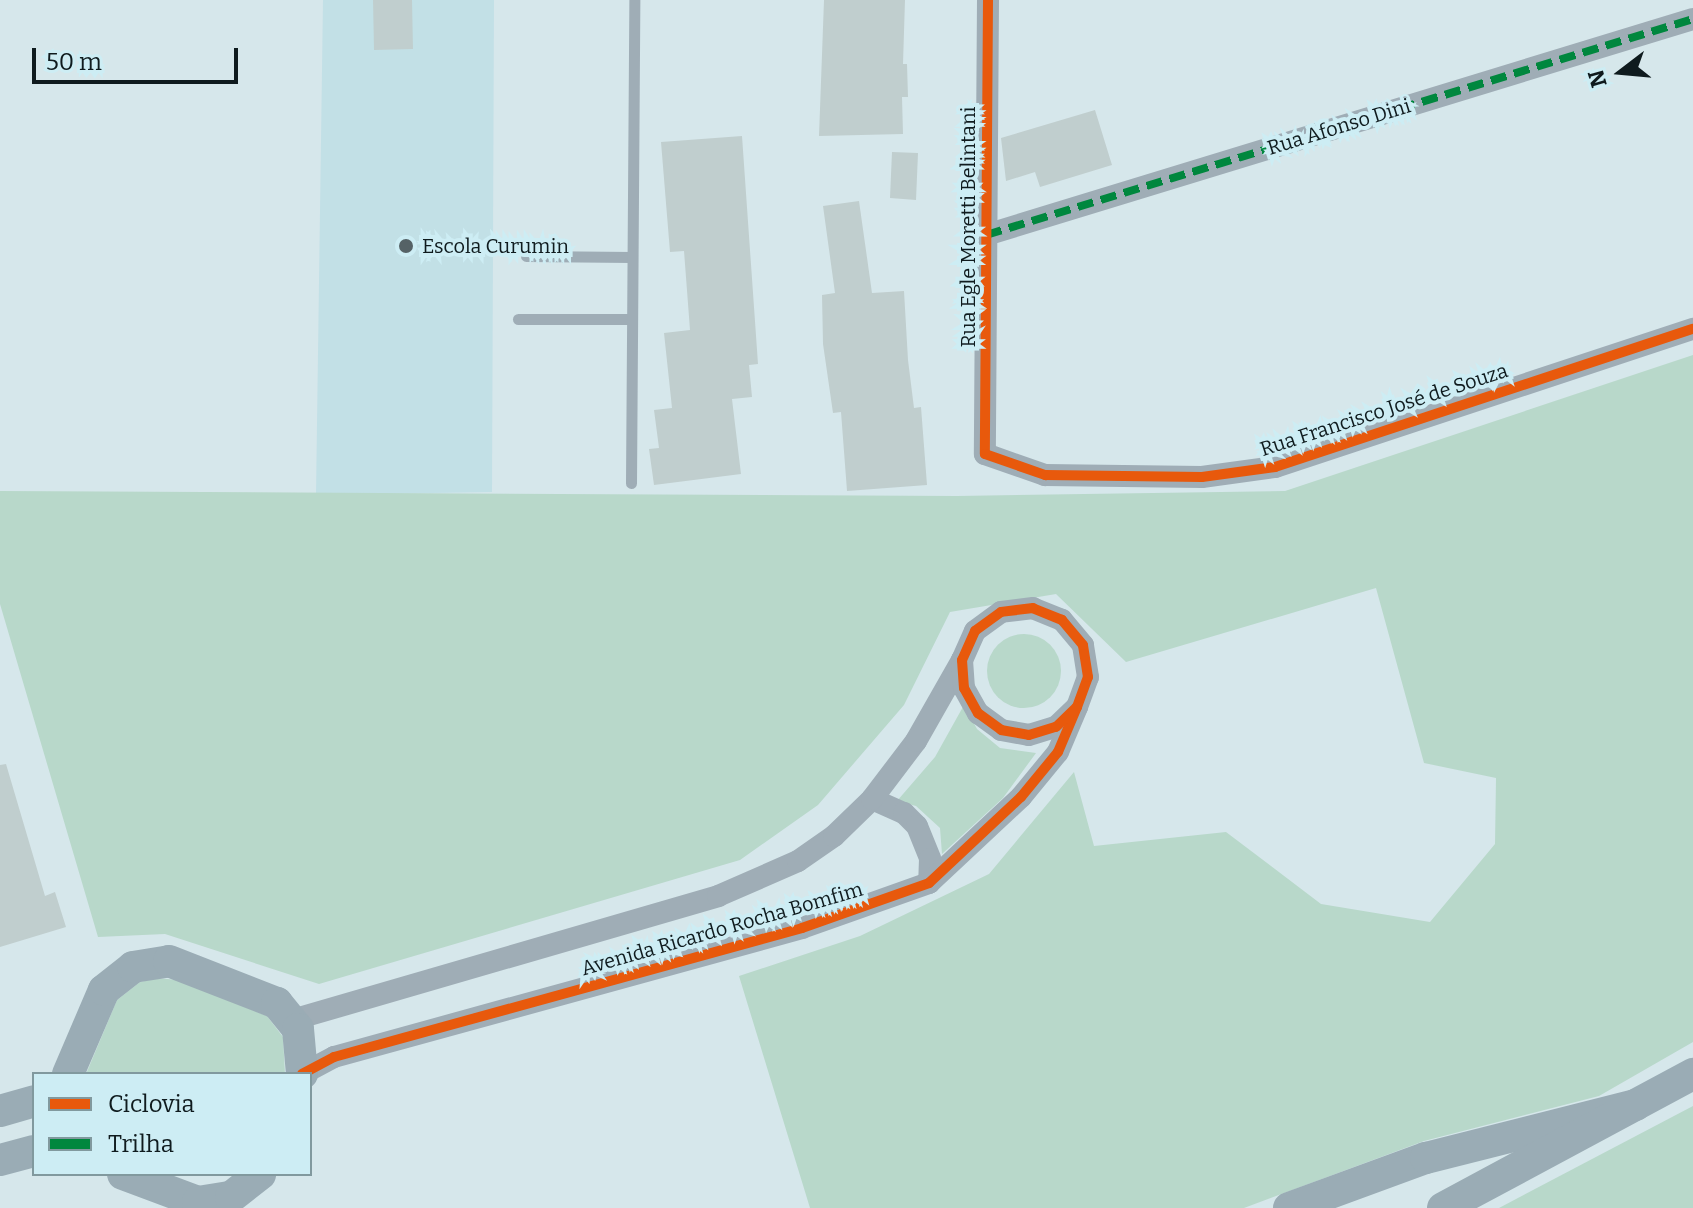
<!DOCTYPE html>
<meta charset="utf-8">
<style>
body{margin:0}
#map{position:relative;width:1693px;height:1208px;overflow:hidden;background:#d6e7eb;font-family:Bitter,serif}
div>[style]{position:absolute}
.built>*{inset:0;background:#c2e0e6}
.green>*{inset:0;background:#b8d8ca}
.round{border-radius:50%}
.building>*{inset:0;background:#c0cece}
.lane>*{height:11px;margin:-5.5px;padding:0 5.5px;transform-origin:5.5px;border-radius:5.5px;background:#9fadb6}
.street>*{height:22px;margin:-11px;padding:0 11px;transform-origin:11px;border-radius:11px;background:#9fadb6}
.secondary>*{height:32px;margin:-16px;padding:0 16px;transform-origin:16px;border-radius:16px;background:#9aacb5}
.quiet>*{height:8px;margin-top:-4px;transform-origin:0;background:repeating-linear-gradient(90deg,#00873e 0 16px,transparent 0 24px)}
.cycleway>*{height:10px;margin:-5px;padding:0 5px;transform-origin:5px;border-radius:5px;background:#e8590c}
.dots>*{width:22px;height:22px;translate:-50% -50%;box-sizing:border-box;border:4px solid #cdedf4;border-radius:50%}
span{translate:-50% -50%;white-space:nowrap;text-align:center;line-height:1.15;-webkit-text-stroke:8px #cdedf4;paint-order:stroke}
.street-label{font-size:20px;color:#0f1b1e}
.poi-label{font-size:20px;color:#0f1b1e}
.left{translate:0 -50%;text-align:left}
.legend{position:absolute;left:32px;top:1072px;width:280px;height:104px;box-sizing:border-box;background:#cdedf4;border:2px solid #81999e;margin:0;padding:10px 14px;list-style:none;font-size:24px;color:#0f1b1e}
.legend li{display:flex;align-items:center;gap:16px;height:40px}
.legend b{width:40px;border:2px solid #81999e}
.north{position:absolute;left:1581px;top:32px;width:80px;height:80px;-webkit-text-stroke:6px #cdedf4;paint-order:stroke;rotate:254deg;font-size:22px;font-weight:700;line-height:32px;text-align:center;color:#0f1b1e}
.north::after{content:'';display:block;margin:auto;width:28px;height:36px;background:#0f1b1e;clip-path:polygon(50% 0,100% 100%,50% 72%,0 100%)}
.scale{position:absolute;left:32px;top:48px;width:206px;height:36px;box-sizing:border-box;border:4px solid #0f1b1e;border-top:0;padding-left:10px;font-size:24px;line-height:28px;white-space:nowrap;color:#0f1b1e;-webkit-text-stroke:6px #cdedf4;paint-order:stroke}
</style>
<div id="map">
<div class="built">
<i style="clip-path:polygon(323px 0,494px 0,492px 492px,316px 495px)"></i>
</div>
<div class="green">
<i style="clip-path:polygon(1693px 355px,1693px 1042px,1599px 1096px,1424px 1141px,1244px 1208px,810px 1208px,739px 976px,860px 936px,989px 874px,1074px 772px,1094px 846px,1226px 832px,1321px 904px,1430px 922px,1495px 844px,1496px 778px,1424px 763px,1376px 588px,1126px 662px,1056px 594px,950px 612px,904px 705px,818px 805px,740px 860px,319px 984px,165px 934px,98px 937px,0 604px,0 491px,957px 496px,1285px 491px)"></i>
<i class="round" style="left:987px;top:634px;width:74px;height:74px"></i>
<i style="clip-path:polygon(964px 705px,977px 729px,1000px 748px,1036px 753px,1003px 798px,942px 854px,940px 828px,916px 806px,897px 801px,935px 757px)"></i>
<i style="clip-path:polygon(158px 978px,177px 980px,267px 1016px,283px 1037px,285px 1074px,86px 1074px,117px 1000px,140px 982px)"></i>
<i style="clip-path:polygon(1693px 1106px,1693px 1208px,1499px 1208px)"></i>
</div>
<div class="building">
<i style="clip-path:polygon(373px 0,412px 0,413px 49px,374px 50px)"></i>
<i style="clip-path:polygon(824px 0,905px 0,903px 64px,907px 64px,908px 97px,902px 97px,903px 134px,819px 136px)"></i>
<i style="clip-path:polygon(1095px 110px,1112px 165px,1040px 187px,1035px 172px,1006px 181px,1001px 138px)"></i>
<i style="clip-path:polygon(742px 136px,758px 364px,749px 365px,752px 397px,732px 399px,741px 474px,654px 485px,649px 449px,659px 448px,654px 410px,672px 408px,664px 333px,690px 330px,684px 251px,670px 252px,661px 142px)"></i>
<i style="clip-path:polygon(892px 152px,918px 153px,916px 200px,890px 198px)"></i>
<i style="clip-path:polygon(859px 201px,872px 293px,904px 291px,908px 360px,914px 408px,921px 407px,927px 485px,847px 491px,841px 412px,833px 413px,823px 344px,822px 295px,835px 293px,823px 206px)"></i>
<i style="clip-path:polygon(6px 764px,45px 896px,55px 892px,66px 927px,0 947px,0 765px)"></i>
</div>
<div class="lane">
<i style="left:526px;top:256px;width:106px;rotate:0.5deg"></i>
<i style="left:518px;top:319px;width:114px"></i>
<i style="left:631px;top:483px;width:483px;rotate:-89.6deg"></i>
</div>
<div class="street">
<i style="left:988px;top:0;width:454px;rotate:90.4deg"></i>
<i style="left:985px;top:454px;width:64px;rotate:19.3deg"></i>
<i style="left:1045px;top:475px;width:157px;rotate:0.7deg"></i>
<i style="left:1202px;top:477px;width:74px;rotate:-7.8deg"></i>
<i style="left:1275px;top:467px;width:440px;rotate:-18.3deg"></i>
<i style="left:986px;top:235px;width:739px;rotate:-16.99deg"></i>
<i style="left:872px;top:799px;width:35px;rotate:24deg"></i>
<i style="left:904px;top:813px;width:18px;rotate:45deg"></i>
<i style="left:917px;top:826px;width:35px;rotate:68deg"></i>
<i style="left:930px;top:859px;width:24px;rotate:92deg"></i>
<i style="left:292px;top:1020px;width:444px;rotate:-16.2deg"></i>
<i style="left:718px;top:896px;width:87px;rotate:-23.6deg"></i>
<i style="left:798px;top:861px;width:44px;rotate:-34.8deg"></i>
<i style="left:834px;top:836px;width:53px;rotate:-44.2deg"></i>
<i style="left:872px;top:799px;width:73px;rotate:-52.8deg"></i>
<i style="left:916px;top:741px;width:93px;rotate:-60.4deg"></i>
<i style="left:302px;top:1074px;width:36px;rotate:-28deg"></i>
<i style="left:334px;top:1057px;width:485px;rotate:-15.4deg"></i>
<i style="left:802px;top:928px;width:135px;rotate:-19.5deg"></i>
<i style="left:929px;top:883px;width:126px;rotate:-43.1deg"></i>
<i style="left:1021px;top:797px;width:58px;rotate:-50.6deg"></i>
<i style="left:1058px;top:752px;width:49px;rotate:-67.1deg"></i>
<i style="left:1077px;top:707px;width:32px;rotate:-70deg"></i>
<i style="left:1088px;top:677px;width:32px;rotate:-99deg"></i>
<i style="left:1083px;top:645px;width:33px;rotate:-130deg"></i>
<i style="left:1062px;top:620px;width:31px;rotate:-158deg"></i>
<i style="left:1033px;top:608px;width:32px;rotate:173deg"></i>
<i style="left:1001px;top:612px;width:32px;rotate:144deg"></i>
<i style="left:975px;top:631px;width:32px;rotate:114deg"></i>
<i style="left:962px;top:660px;width:28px;rotate:86deg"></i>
<i style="left:964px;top:688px;width:29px;rotate:61deg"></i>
<i style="left:978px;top:713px;width:29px;rotate:36deg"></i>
<i style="left:1001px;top:730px;width:28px;rotate:10deg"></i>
<i style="left:1029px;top:735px;width:28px;rotate:-17deg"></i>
<i style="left:1056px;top:727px;width:29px;rotate:-44deg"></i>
</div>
<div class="secondary">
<i style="left:68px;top:1074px;width:91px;rotate:-66.8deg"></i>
<i style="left:104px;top:990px;width:37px;rotate:-38deg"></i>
<i style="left:133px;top:967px;width:36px;rotate:-9deg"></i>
<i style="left:169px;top:961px;width:116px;rotate:21.3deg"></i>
<i style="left:277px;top:1003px;width:33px;rotate:51deg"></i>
<i style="left:298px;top:1029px;width:45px;rotate:84.9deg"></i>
<i style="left:0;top:1111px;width:35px;rotate:-16deg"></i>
<i style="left:0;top:1160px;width:35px;rotate:-15deg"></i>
<i style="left:123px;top:1174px;width:80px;rotate:20.5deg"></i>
<i style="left:198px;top:1202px;width:33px;rotate:-9deg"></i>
<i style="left:231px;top:1197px;width:37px;rotate:-38deg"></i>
<i style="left:1289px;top:1208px;width:146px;rotate:-20.1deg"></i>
<i style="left:1426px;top:1158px;width:216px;rotate:-14.2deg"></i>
<i style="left:1443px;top:1208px;width:284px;rotate:-28.2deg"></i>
</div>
<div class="quiet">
<i style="left:986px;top:235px;width:739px;rotate:-16.99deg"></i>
</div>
<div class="cycleway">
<i style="left:988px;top:0;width:454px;rotate:90.4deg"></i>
<i style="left:985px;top:454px;width:64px;rotate:19.3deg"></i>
<i style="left:1045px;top:475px;width:157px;rotate:0.7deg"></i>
<i style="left:1202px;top:477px;width:74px;rotate:-7.8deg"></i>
<i style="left:1275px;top:467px;width:440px;rotate:-18.3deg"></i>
<i style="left:302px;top:1074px;width:36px;rotate:-28deg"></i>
<i style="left:334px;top:1057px;width:485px;rotate:-15.4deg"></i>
<i style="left:802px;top:928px;width:135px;rotate:-19.5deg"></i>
<i style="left:929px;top:883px;width:126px;rotate:-43.1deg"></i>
<i style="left:1021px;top:797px;width:58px;rotate:-50.6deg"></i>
<i style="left:1058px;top:752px;width:49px;rotate:-67.1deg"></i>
<i style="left:1077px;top:707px;width:32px;rotate:-70deg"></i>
<i style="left:1088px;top:677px;width:32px;rotate:-99deg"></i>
<i style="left:1083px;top:645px;width:33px;rotate:-130deg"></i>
<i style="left:1062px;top:620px;width:31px;rotate:-158deg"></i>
<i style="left:1033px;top:608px;width:32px;rotate:173deg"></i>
<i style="left:1001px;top:612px;width:32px;rotate:144deg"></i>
<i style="left:975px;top:631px;width:32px;rotate:114deg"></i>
<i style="left:962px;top:660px;width:28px;rotate:86deg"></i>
<i style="left:964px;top:688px;width:29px;rotate:61deg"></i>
<i style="left:978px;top:713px;width:29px;rotate:36deg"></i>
<i style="left:1001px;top:730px;width:28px;rotate:10deg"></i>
<i style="left:1029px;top:735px;width:28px;rotate:-17deg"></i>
<i style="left:1056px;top:727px;width:29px;rotate:-44deg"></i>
</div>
<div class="dots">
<i style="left:406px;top:246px;background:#556266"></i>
</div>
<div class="street-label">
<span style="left:1339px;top:127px;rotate:-17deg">Rua Afonso Dini</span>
<span style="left:968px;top:227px;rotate:-90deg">Rua Egle Moretti Belintani</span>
<span style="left:1384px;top:410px;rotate:-18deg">Rua Francisco José de Souza</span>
<span style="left:722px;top:929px;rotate:-16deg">Avenida Ricardo Rocha Bomfim</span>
</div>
<div class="poi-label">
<span class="left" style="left:422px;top:246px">Escola Curumin</span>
</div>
<ul class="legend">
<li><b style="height:10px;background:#e8590c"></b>Ciclovia</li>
<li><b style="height:10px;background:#00873e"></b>Trilha</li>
</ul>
<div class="north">N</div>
<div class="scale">50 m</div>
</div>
